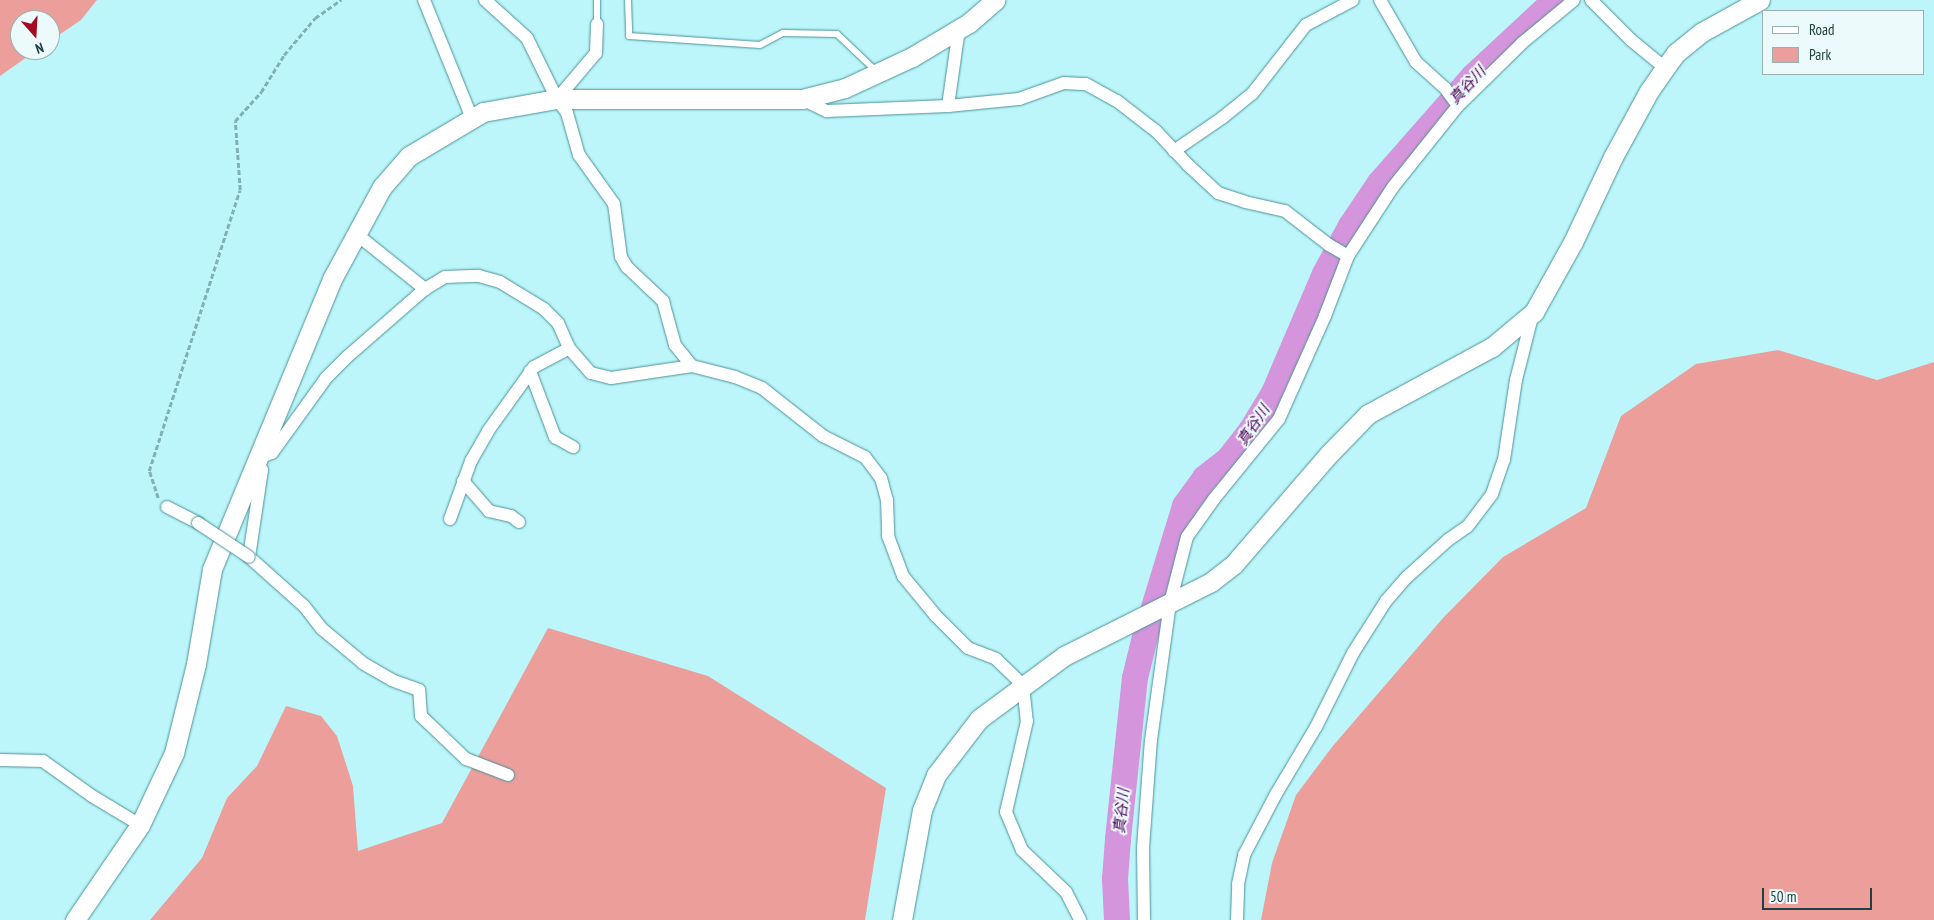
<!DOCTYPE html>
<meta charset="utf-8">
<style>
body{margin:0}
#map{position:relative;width:1934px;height:920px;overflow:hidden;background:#bcf6fb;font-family:"PT Sans Narrow","Noto Sans JP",sans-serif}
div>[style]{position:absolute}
.green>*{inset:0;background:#ec9f9a}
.river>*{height:26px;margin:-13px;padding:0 13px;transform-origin:13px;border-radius:13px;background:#d495dc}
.path>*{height:2.5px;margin-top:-1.25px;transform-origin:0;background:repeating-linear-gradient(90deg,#81b1b5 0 5px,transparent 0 7.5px)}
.roads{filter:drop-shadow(0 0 1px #4a9399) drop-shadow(0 0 1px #4a9399)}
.lane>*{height:6px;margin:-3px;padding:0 3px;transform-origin:3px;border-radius:3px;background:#fff}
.street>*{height:12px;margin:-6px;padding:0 6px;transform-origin:6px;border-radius:6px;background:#fff}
.secondary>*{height:19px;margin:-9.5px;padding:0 9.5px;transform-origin:9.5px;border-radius:9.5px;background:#fff}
.bridges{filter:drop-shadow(0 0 1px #4a9399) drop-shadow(0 0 1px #4a9399)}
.street-bridge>*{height:12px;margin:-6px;padding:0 6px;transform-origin:6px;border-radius:6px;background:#fff}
span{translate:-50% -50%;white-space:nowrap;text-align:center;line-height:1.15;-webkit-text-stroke:4px #ecfafb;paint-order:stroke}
.water-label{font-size:15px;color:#52005c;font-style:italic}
.legend{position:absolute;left:1762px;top:10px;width:162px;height:65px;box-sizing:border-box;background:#ecfafb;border:1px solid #9bb0b1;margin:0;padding:6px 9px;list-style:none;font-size:15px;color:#214042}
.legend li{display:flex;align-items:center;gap:10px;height:25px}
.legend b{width:25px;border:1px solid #9bb0b1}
.north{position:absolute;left:10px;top:10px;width:50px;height:50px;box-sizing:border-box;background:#ecfafb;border:1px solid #9bb0b1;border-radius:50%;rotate:161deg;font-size:14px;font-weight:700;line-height:20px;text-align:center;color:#214042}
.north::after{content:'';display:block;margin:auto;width:18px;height:22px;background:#a50c22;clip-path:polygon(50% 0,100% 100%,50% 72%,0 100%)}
.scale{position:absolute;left:1762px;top:888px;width:110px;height:22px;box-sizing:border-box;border:2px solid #214042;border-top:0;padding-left:6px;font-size:15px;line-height:18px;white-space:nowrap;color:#214042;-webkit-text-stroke:4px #ecfafb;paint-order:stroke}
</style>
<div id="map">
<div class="green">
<i style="clip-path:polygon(0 0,97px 0,81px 20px,50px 41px,50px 20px,20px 20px,20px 50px,37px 50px,0 76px)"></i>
<i style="clip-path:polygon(1778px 350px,1877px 380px,1934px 362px,1934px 920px,1261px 920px,1272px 863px,1296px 795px,1332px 747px,1443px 618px,1503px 557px,1586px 508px,1621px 416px,1696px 364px)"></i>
<i style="clip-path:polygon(548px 628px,708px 676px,886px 788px,865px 920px,150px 920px,202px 858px,227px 798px,257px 766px,286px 706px,321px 716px,337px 736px,353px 786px,358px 851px,442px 823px)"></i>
</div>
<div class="river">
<i style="left:1117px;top:920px;width:41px;rotate:-92.8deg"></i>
<i style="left:1115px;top:879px;width:40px;rotate:-85.7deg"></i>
<i style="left:1118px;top:839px;width:162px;rotate:-84deg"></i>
<i style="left:1135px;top:678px;width:42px;rotate:-76.3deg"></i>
<i style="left:1145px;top:637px;width:137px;rotate:-73deg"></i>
<i style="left:1185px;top:506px;width:34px;rotate:-54deg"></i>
<i style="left:1205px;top:478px;width:31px;rotate:-38deg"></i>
<i style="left:1229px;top:459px;width:36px;rotate:-52deg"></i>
<i style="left:1251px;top:431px;width:44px;rotate:-58.8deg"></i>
<i style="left:1274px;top:393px;width:129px;rotate:-66.8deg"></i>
<i style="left:1325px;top:274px;width:55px;rotate:-61.6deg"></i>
<i style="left:1351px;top:226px;width:52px;rotate:-56deg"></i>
<i style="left:1380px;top:183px;width:141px;rotate:-48.7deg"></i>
<i style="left:1473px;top:77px;width:113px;rotate:-42.9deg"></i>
</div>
<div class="path">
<i style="left:158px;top:498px;width:28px;rotate:-108deg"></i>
<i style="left:149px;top:471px;width:295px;rotate:-72.1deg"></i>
<i style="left:240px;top:190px;width:69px;rotate:-94.1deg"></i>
<i style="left:235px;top:121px;width:39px;rotate:-48deg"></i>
<i style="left:261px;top:92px;width:44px;rotate:-58.1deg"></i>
<i style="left:284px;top:55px;width:48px;rotate:-50deg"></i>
<i style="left:315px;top:18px;width:32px;rotate:-35deg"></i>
</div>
<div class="roads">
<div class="lane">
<i style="left:628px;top:0;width:36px;rotate:88deg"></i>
<i style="left:629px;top:36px;width:131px;rotate:3.9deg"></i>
<i style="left:760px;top:45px;width:26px;rotate:-28deg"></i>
<i style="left:783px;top:33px;width:54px;rotate:1.1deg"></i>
<i style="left:837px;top:34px;width:54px;rotate:43.5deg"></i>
<i style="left:597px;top:24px;width:24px;rotate:-90deg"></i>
</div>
<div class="street">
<i style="left:424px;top:0;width:127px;rotate:67.9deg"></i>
<i style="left:485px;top:0;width:57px;rotate:42.1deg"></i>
<i style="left:527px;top:38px;width:68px;rotate:63.8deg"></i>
<i style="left:557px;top:99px;width:17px;rotate:54deg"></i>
<i style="left:567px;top:113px;width:44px;rotate:74.1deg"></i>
<i style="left:579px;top:155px;width:60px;rotate:54.5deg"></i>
<i style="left:614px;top:204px;width:53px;rotate:82.5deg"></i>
<i style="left:621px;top:257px;width:12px;rotate:59deg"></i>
<i style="left:627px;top:267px;width:50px;rotate:43.4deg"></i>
<i style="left:663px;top:301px;width:46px;rotate:74.7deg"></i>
<i style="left:675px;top:345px;width:27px;rotate:51deg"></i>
<i style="left:1380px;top:0;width:72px;rotate:59.9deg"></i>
<i style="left:1416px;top:62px;width:39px;rotate:42deg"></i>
<i style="left:1445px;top:88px;width:22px;rotate:54deg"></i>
<i style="left:1591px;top:0;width:57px;rotate:45deg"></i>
<i style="left:1631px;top:40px;width:44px;rotate:39.5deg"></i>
<i style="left:557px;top:99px;width:60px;rotate:-49.7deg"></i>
<i style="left:596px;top:53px;width:29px;rotate:-88deg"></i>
<i style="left:802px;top:99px;width:28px;rotate:26deg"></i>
<i style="left:827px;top:111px;width:121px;rotate:-2.4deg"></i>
<i style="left:948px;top:106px;width:71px;rotate:-5.6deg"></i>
<i style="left:1019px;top:99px;width:48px;rotate:-19.6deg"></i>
<i style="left:1064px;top:83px;width:22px;rotate:3deg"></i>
<i style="left:1086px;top:84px;width:35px;rotate:29deg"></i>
<i style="left:1117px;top:101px;width:49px;rotate:37.6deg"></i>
<i style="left:1156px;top:131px;width:47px;rotate:46.7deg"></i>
<i style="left:1188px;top:165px;width:41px;rotate:43deg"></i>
<i style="left:1218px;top:193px;width:28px;rotate:18deg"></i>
<i style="left:1245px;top:202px;width:41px;rotate:12.7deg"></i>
<i style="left:1285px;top:211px;width:56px;rotate:37.7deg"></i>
<i style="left:1329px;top:245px;width:22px;rotate:30deg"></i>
<i style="left:948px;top:106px;width:78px;rotate:-81.9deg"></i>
<i style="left:1174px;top:151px;width:58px;rotate:-34.5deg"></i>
<i style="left:1222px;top:118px;width:38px;rotate:-39deg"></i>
<i style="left:1252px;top:94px;width:88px;rotate:-52deg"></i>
<i style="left:1306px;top:25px;width:53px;rotate:-28deg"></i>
<i style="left:355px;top:233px;width:90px;rotate:38.7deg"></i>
<i style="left:530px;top:371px;width:71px;rotate:69.3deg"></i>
<i style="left:555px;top:437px;width:21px;rotate:29deg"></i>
<i style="left:463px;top:481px;width:40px;rotate:49deg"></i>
<i style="left:489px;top:511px;width:23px;rotate:13deg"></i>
<i style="left:511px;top:516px;width:10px;rotate:37deg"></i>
<i style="left:167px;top:507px;width:35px;rotate:27deg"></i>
<i style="left:450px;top:519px;width:62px;rotate:-70.1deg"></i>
<i style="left:471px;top:461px;width:34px;rotate:-60deg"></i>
<i style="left:488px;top:431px;width:79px;rotate:-54.3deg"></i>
<i style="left:534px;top:367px;width:40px;rotate:-28deg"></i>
<i style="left:0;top:760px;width:43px;rotate:1.3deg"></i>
<i style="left:43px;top:761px;width:60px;rotate:35.5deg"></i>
<i style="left:92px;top:796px;width:56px;rotate:31.1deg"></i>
<i style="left:508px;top:775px;width:45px;rotate:-159.1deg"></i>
<i style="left:466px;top:759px;width:62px;rotate:-136.3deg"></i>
<i style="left:421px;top:716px;width:26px;rotate:-94deg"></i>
<i style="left:419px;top:690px;width:29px;rotate:-160deg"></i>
<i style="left:392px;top:680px;width:34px;rotate:-150deg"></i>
<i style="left:363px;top:663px;width:53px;rotate:-140.3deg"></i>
<i style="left:322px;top:629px;width:29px;rotate:-128deg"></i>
<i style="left:304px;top:606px;width:74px;rotate:-138.3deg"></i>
<i style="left:249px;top:557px;width:88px;rotate:-81.5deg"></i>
<i style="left:262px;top:470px;width:13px;rotate:-119deg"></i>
<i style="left:256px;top:459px;width:17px;rotate:-21deg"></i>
<i style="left:272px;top:453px;width:92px;rotate:-54.2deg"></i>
<i style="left:326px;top:378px;width:30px;rotate:-45deg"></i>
<i style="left:347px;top:357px;width:103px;rotate:-41.1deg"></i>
<i style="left:425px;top:289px;width:23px;rotate:-31deg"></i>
<i style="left:445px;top:277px;width:34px;rotate:-2deg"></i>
<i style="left:479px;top:276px;width:22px;rotate:16deg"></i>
<i style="left:500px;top:282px;width:52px;rotate:31.5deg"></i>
<i style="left:544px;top:309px;width:20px;rotate:45deg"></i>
<i style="left:558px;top:323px;width:27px;rotate:66deg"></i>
<i style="left:569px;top:348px;width:33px;rotate:49deg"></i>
<i style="left:591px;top:373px;width:21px;rotate:14deg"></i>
<i style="left:611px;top:378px;width:82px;rotate:-8.4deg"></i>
<i style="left:692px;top:366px;width:44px;rotate:14.3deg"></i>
<i style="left:735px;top:377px;width:29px;rotate:22deg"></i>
<i style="left:762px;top:388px;width:78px;rotate:38.2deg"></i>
<i style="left:823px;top:436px;width:47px;rotate:26.6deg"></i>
<i style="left:865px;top:457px;width:26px;rotate:53deg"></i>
<i style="left:881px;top:478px;width:23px;rotate:75deg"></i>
<i style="left:887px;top:500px;width:36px;rotate:88deg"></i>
<i style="left:888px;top:536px;width:43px;rotate:69.4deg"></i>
<i style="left:903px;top:576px;width:52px;rotate:50.5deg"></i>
<i style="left:936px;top:616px;width:45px;rotate:45deg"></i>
<i style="left:968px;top:648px;width:30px;rotate:21deg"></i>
<i style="left:996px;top:659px;width:37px;rotate:44deg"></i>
<i style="left:1023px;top:685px;width:36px;rotate:84deg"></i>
<i style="left:1027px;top:721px;width:93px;rotate:103deg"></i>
<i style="left:1006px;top:812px;width:41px;rotate:67.2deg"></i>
<i style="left:1022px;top:850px;width:61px;rotate:43.7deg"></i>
<i style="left:1066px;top:892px;width:31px;rotate:63deg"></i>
<i style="left:1144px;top:920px;width:72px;rotate:-90.8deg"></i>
<i style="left:1143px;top:848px;width:108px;rotate:-85.8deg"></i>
<i style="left:1151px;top:740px;width:138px;rotate:-82.1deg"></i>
<i style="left:1170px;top:603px;width:68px;rotate:-75.6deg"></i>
<i style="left:1187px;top:537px;width:47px;rotate:-54.6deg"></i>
<i style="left:1214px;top:499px;width:103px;rotate:-50.9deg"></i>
<i style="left:1279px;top:419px;width:113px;rotate:-65.9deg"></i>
<i style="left:1325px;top:316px;width:64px;rotate:-69deg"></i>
<i style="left:1348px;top:256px;width:82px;rotate:-56.9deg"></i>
<i style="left:1393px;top:187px;width:104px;rotate:-51.3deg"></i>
<i style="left:1458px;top:106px;width:90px;rotate:-44.5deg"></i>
<i style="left:1522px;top:43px;width:67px;rotate:-39.6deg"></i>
<i style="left:1237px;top:920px;width:36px;rotate:-88deg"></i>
<i style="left:1238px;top:884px;width:30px;rotate:-78deg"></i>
<i style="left:1244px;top:855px;width:69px;rotate:-62.3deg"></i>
<i style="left:1276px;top:794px;width:78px;rotate:-59.2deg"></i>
<i style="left:1316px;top:727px;width:83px;rotate:-63.4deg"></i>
<i style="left:1353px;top:653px;width:62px;rotate:-57.6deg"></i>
<i style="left:1386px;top:601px;width:30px;rotate:-49deg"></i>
<i style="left:1406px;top:578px;width:57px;rotate:-42.1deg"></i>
<i style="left:1448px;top:540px;width:24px;rotate:-35deg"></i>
<i style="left:1468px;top:526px;width:40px;rotate:-53deg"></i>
<i style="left:1492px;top:494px;width:36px;rotate:-71deg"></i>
<i style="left:1504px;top:460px;width:81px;rotate:-81.5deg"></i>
<i style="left:1516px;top:380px;width:69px;rotate:-75.8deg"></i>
</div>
<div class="secondary">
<i style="left:75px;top:920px;width:115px;rotate:-55.6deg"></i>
<i style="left:140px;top:825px;width:80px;rotate:-64.7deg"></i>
<i style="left:174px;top:753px;width:92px;rotate:-76.1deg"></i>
<i style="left:196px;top:664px;width:96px;rotate:-80.4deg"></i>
<i style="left:212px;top:569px;width:314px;rotate:-67.5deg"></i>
<i style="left:332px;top:279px;width:105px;rotate:-61.5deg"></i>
<i style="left:382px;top:187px;width:41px;rotate:-48.9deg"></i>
<i style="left:409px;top:156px;width:86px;rotate:-30.7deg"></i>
<i style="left:483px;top:112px;width:75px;rotate:-10deg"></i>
<i style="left:557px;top:99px;width:245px"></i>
<i style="left:802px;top:99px;width:44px;rotate:-14.3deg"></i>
<i style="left:845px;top:88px;width:74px;rotate:-24.8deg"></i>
<i style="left:912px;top:57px;width:66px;rotate:-30.8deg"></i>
<i style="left:969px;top:23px;width:35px;rotate:-41deg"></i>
<i style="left:902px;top:920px;width:112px;rotate:-79.7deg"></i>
<i style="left:922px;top:810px;width:38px;rotate:-68deg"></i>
<i style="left:936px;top:775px;width:71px;rotate:-52.5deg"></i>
<i style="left:979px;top:719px;width:106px;rotate:-36.5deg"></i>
<i style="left:1064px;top:656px;width:165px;rotate:-26.7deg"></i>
<i style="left:1211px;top:582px;width:29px;rotate:-38deg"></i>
<i style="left:1234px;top:564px;width:145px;rotate:-49.2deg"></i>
<i style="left:1329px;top:454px;width:56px;rotate:-45.7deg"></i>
<i style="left:1368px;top:414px;width:141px;rotate:-28.4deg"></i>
<i style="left:1492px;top:347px;width:55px;rotate:-39.8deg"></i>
<i style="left:1534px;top:312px;width:80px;rotate:-60.9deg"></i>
<i style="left:1573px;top:242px;width:94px;rotate:-64.8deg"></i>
<i style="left:1613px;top:157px;width:75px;rotate:-61.4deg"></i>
<i style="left:1649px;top:91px;width:28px;rotate:-55deg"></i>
<i style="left:1665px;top:68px;width:19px;rotate:-54deg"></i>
<i style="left:1676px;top:53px;width:33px;rotate:-39deg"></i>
<i style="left:1702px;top:32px;width:66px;rotate:-28.9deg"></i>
</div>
</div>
<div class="bridges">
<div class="street-bridge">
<i style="left:198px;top:523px;width:61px;rotate:33.7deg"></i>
</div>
</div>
<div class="water-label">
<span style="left:1467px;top:85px;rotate:-47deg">真谷川</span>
<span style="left:1253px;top:425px;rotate:-56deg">真谷川</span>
<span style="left:1121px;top:811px;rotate:-84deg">真谷川</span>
</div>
<ul class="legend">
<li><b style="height:6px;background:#fff"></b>Road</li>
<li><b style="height:14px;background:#ec9f9a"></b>Park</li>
</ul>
<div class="north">N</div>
<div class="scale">50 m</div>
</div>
